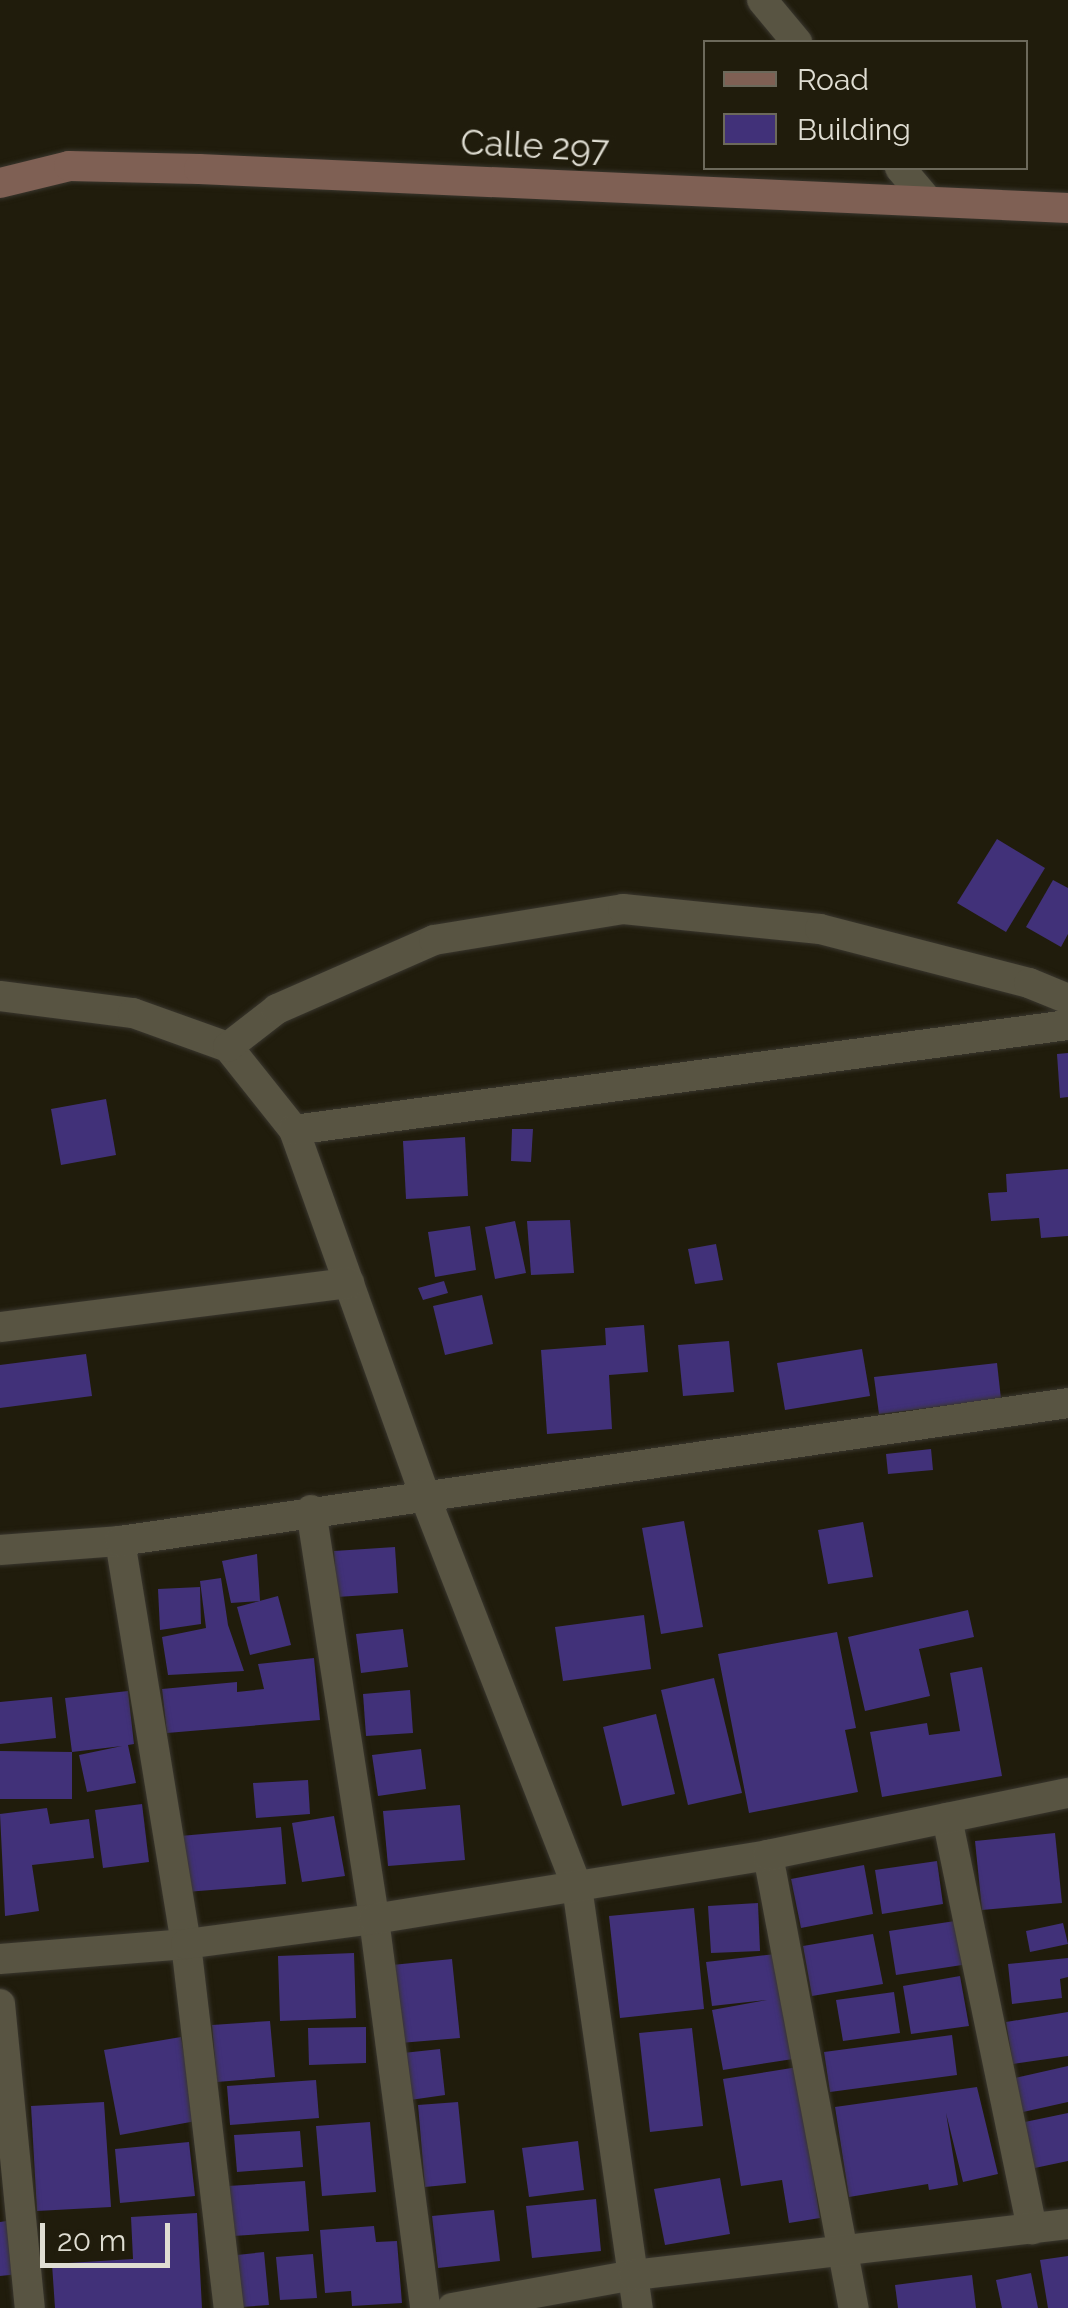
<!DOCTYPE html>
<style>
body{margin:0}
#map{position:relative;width:1068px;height:2308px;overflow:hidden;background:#201c0c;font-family:Raleway,sans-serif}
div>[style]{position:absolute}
.building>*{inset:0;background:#413179}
.roads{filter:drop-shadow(0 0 2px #39362e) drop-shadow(0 0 2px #39362e)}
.street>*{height:30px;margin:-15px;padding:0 15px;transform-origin:15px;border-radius:15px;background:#585442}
.secondary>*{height:30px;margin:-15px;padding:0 15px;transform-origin:15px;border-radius:15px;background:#7f6054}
span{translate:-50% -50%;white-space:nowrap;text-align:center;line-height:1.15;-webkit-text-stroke:8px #201c0c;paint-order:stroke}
.street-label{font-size:35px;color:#dfddd2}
.legend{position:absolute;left:703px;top:40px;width:325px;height:130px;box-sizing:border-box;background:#201c0c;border:2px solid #6c695b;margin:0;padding:12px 18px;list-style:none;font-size:30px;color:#dfddd2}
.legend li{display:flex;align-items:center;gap:20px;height:50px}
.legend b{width:50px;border:2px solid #6c695b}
.scale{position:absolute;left:40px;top:2223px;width:130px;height:45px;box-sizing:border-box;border:5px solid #dfddd2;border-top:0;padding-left:12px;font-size:30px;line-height:35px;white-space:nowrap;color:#dfddd2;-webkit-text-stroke:8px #201c0c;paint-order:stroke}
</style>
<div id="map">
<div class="building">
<i style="clip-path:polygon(997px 839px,1045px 868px,1006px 932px,957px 903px)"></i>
<i style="clip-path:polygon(1053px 880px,1068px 888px,1068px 934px,1061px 947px,1026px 927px)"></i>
<i style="clip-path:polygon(1068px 1053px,1068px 1097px,1060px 1098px,1057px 1054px)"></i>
<i style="clip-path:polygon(106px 1099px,116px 1155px,61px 1165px,51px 1109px)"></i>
<i style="clip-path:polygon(512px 1129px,533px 1129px,531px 1162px,511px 1161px)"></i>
<i style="clip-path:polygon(465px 1137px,468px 1196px,406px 1199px,403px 1141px)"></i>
<i style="clip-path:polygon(1068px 1169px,1068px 1236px,1041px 1238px,1039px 1218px,991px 1221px,988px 1193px,1007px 1192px,1006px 1174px)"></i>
<i style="clip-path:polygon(570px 1220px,574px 1273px,531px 1275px,527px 1221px)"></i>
<i style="clip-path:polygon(515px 1221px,526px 1273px,495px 1279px,485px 1227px)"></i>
<i style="clip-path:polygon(470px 1226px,476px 1270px,435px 1277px,428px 1232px)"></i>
<i style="clip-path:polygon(716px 1244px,723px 1280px,695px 1284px,688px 1249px)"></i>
<i style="clip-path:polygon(444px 1281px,448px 1293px,423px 1300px,418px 1288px)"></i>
<i style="clip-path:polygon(482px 1295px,493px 1344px,445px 1355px,433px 1306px)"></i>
<i style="clip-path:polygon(644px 1325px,648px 1372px,609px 1375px,612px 1429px,547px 1434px,541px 1350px,606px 1345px,605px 1328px)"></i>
<i style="clip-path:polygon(729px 1341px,734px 1392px,683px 1396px,678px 1345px)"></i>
<i style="clip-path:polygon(862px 1349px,870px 1396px,785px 1410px,777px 1363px)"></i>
<i style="clip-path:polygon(86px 1354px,92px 1396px,0 1408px,0 1365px)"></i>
<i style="clip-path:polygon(997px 1363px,1001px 1399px,879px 1414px,874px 1377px)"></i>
<i style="clip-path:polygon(931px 1449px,933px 1470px,888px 1474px,886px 1454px)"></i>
<i style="clip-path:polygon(684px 1521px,703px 1627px,661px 1634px,642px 1528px)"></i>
<i style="clip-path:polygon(863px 1522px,873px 1577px,828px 1584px,818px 1530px)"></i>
<i style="clip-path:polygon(395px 1547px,398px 1593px,337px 1597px,334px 1551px)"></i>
<i style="clip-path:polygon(257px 1554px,260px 1601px,231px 1603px,222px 1561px)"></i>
<i style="clip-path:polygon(221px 1578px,228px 1625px,244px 1671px,168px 1675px,162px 1637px,206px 1628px,200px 1581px)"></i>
<i style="clip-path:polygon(200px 1587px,201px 1624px,160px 1630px,158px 1589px)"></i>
<i style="clip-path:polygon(278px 1596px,291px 1645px,250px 1655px,237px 1607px)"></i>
<i style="clip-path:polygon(968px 1610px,974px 1637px,919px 1649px,930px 1696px,865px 1711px,848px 1637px)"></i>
<i style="clip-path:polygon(644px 1615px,651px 1669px,563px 1681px,555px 1627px)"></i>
<i style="clip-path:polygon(403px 1629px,408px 1667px,361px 1673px,356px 1634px)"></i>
<i style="clip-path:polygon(837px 1632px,856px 1728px,845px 1730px,858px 1792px,749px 1813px,718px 1654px)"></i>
<i style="clip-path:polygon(314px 1658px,320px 1720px,167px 1733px,162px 1689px,237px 1682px,237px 1692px,264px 1689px,258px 1664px)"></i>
<i style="clip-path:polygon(982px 1667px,1002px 1776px,882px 1797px,870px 1732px,927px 1723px,929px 1735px,960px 1731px,950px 1673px)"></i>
<i style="clip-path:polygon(714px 1678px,742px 1793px,688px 1805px,661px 1690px)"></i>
<i style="clip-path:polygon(410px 1690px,413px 1733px,366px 1736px,363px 1694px)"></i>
<i style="clip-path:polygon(128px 1691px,134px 1744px,128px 1745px,136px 1783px,87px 1792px,79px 1755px,122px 1746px,72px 1752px,65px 1698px)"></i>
<i style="clip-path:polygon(52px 1697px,56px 1738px,0 1744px,0 1702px)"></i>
<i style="clip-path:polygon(656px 1714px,675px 1794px,622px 1806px,603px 1727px)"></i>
<i style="clip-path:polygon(421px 1749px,426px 1789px,378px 1796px,372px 1755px)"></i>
<i style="clip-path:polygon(0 1751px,72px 1752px,72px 1799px,0 1799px)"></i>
<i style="clip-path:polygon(308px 1780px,310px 1814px,256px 1818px,253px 1783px)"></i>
<i style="clip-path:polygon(142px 1804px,149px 1862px,103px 1868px,95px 1810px)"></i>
<i style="clip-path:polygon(460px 1805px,465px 1860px,388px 1866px,383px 1811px)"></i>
<i style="clip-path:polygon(47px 1808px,50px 1824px,89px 1819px,94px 1858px,32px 1865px,39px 1911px,5px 1916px,0 1814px)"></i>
<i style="clip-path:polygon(334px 1816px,345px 1876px,302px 1882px,292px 1823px)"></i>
<i style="clip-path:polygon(281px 1827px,286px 1884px,186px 1892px,180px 1836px)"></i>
<i style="clip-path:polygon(1055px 1833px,1062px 1903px,982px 1910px,975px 1841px)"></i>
<i style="clip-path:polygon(937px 1861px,943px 1904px,882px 1914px,875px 1870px)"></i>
<i style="clip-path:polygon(864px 1865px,873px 1914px,801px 1928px,791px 1879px)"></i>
<i style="clip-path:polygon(758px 1903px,760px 1951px,711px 1953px,708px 1906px)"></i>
<i style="clip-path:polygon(694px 1908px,704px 2009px,620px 2018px,609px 1916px)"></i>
<i style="clip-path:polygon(955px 1921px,962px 1965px,896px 1975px,889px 1931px)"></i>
<i style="clip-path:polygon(1063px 1923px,1068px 1944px,1030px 1952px,1026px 1931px)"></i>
<i style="clip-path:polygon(873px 1934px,883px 1984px,812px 1996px,803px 1946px)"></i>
<i style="clip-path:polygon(354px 1953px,356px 2018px,280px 2021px,278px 1956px)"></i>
<i style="clip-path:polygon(776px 1954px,793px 2059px,723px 2070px,712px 2010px,767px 2000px,712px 2006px,706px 1962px)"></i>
<i style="clip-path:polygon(1068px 1958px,1068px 1977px,1060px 1979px,1062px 1998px,1012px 2004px,1008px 1964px)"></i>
<i style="clip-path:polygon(452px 1959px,460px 2038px,400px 2043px,392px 1965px)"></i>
<i style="clip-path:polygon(960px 1976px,969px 2026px,911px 2034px,903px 1986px)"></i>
<i style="clip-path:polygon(894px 1992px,900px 2033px,843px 2041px,836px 2000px)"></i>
<i style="clip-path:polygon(1068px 2012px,1068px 2056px,1013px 2064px,1006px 2022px)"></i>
<i style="clip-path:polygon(270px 2021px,275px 2077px,217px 2082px,212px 2025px)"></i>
<i style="clip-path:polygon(366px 2027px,366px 2063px,309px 2065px,308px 2028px)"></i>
<i style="clip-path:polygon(692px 2028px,703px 2126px,650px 2132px,639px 2033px)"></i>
<i style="clip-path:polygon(952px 2035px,957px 2075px,830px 2092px,824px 2052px)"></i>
<i style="clip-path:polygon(181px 2037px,196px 2121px,120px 2135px,104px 2050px)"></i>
<i style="clip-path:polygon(440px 2049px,445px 2095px,410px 2100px,403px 2053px)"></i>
<i style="clip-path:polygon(804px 2066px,809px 2149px,820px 2218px,789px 2223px,782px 2180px,741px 2186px,723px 2079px)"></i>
<i style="clip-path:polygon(1068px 2066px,1068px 2102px,1023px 2112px,1015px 2078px)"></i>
<i style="clip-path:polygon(316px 2080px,319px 2118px,230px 2125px,227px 2086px)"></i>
<i style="clip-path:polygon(977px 2087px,998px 2174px,963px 2182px,946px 2113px,958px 2185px,929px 2190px,928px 2184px,849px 2197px,835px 2107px)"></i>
<i style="clip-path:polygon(104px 2102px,111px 2207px,37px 2211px,31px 2106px)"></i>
<i style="clip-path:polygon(458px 2102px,466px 2183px,425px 2187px,418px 2105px)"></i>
<i style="clip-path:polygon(1068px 2113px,1068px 2161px,1030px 2169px,1020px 2123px)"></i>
<i style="clip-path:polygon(370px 2122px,376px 2192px,322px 2196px,316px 2126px)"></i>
<i style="clip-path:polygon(300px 2131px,303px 2167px,237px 2172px,234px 2135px)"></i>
<i style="clip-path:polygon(578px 2141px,584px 2190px,529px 2197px,522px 2148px)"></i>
<i style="clip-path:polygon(189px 2142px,195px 2196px,120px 2203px,115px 2149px)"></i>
<i style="clip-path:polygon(720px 2178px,730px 2234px,665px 2245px,654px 2189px)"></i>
<i style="clip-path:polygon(305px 2181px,309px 2231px,233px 2236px,228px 2186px)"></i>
<i style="clip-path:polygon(596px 2199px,601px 2251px,532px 2258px,526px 2206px)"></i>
<i style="clip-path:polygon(494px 2210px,500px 2261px,438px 2268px,432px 2216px)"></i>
<i style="clip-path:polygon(197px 2213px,202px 2308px,55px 2308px,52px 2264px,133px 2259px,131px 2217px)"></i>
<i style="clip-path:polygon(13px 2220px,19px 2274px,0 2276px,0 2222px)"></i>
<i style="clip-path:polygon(374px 2226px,376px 2242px,397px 2241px,402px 2303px,352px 2306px,351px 2291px,325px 2293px,320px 2230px)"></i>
<i style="clip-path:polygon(264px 2252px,269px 2305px,241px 2307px,237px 2255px)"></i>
<i style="clip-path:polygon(313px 2254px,317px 2298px,280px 2300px,276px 2257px)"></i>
<i style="clip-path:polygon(1068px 2256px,1068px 2308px,1048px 2308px,1040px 2260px)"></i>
<i style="clip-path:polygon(1031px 2273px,1038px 2308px,1002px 2308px,996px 2280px)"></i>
<i style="clip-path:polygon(972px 2275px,976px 2308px,898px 2308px,895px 2285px)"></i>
</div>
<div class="roads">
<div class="street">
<i style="left:762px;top:0;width:55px;rotate:50.2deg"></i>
<i style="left:900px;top:168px;width:43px;rotate:49.7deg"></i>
<i style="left:0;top:996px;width:134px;rotate:7.3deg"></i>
<i style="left:133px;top:1013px;width:101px;rotate:19.7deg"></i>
<i style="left:228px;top:1047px;width:106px;rotate:51.5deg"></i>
<i style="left:294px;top:1130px;width:387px;rotate:70.3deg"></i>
<i style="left:424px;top:1494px;width:422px;rotate:68.7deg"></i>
<i style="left:577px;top:1887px;width:425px;rotate:81.8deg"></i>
<i style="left:228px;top:1047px;width:62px;rotate:-37.8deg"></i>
<i style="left:277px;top:1009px;width:171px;rotate:-23.7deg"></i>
<i style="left:434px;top:940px;width:192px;rotate:-9.3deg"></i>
<i style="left:623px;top:909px;width:198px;rotate:5.8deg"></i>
<i style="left:820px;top:929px;width:216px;rotate:14.5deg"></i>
<i style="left:1029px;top:983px;width:42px;rotate:22.3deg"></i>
<i style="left:294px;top:1130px;width:781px;rotate:-7.73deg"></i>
<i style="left:0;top:1327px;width:352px;rotate:-7.2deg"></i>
<i style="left:311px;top:1510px;width:414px;rotate:81.2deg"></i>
<i style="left:374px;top:1919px;width:392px;rotate:82.5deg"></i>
<i style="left:120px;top:1541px;width:408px;rotate:80.7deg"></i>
<i style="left:186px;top:1944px;width:367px;rotate:83.3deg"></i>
<i style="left:0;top:1550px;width:120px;rotate:-4.3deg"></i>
<i style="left:120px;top:1541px;width:958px;rotate:-8.28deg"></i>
<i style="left:947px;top:1818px;width:420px;rotate:78.3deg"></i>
<i style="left:768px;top:1855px;width:461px;rotate:79.3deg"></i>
<i style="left:0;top:1959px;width:187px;rotate:-4.6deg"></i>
<i style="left:186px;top:1944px;width:190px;rotate:-7.6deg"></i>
<i style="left:374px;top:1919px;width:399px;rotate:-9.2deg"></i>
<i style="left:768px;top:1855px;width:306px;rotate:-11.7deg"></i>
<i style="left:0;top:2004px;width:305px;rotate:84.4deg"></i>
<i style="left:452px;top:2308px;width:185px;rotate:-10.3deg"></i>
<i style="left:634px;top:2275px;width:437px;rotate:-6.7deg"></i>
</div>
<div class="secondary">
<i style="left:0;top:183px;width:71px;rotate:-13.8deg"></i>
<i style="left:69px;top:166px;width:130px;rotate:1.3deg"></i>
<i style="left:199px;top:169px;width:870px;rotate:2.57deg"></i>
</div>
</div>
<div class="street-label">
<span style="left:535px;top:146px;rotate:3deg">Calle 297</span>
</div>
<ul class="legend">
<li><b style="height:12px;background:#7f6054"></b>Road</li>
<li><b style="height:28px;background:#413179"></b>Building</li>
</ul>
<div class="scale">20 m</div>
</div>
